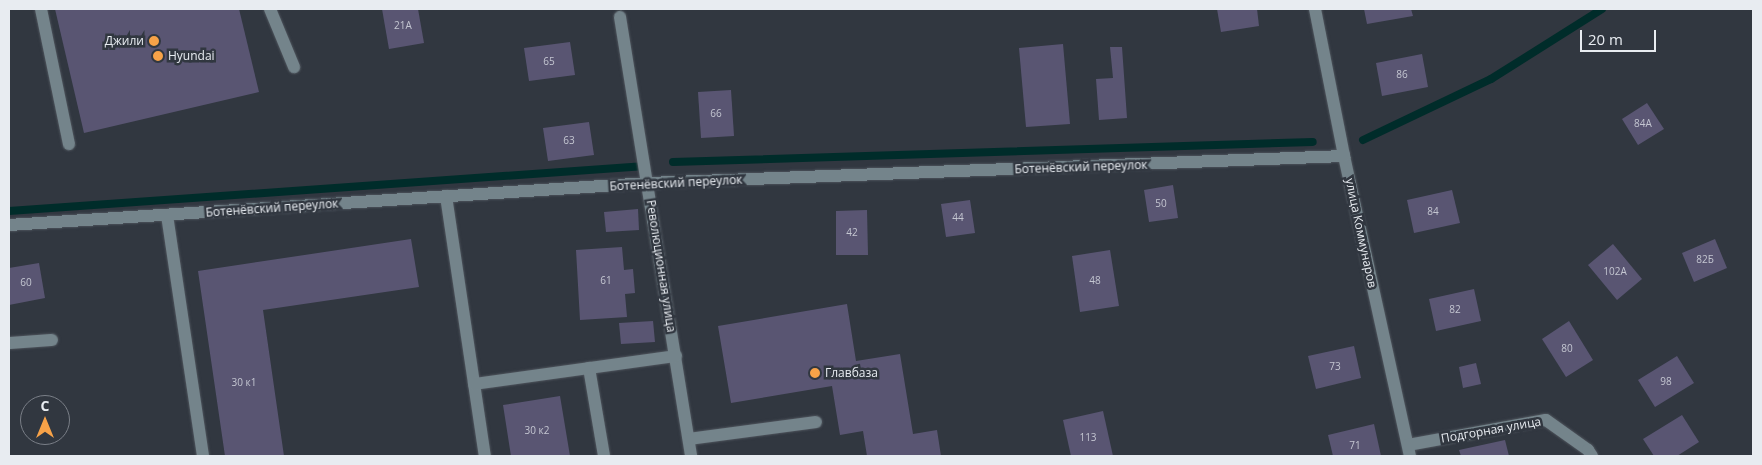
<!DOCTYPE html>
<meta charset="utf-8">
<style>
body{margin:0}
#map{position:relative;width:1762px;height:465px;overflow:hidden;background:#313740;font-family:"Open Sans",sans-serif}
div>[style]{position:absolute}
.stream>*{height:8px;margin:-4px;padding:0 4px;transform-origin:4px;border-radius:4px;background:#002c2a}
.building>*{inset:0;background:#595572}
.roads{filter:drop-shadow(0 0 1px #4e545c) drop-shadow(0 0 1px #4e545c)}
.minor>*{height:12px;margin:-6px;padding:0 6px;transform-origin:6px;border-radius:6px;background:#74848b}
.dots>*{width:14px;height:14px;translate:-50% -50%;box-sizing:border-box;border:2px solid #313740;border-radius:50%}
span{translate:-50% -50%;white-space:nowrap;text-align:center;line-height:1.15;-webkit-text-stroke:5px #313740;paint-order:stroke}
.number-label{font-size:10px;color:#c4c6d1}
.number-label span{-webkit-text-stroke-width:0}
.poi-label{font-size:12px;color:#e8ecf1}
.right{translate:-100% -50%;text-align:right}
.left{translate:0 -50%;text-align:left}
.street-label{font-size:12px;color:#e8ecf1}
.frame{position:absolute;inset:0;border:10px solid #e8ecf1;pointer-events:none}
.north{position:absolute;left:20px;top:395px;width:50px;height:50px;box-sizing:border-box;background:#313740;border:1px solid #7a7f87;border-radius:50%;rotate:0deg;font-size:14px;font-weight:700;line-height:20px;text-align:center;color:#e8ecf1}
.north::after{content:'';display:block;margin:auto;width:18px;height:22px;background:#f7a248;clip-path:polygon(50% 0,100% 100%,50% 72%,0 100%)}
.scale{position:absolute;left:1580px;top:30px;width:76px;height:22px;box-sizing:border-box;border:2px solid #e8ecf1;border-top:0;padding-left:6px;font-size:15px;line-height:18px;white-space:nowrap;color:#e8ecf1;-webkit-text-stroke:4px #313740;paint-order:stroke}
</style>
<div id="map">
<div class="stream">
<i style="left:1363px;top:140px;width:142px;rotate:-25.5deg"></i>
<i style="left:1491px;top:79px;width:131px;rotate:-32.2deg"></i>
<i style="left:673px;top:162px;width:640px;rotate:-1.79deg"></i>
<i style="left:9px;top:211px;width:638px;rotate:-4.05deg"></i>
</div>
<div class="building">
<i style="clip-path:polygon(55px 9px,239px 9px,259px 92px,84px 133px)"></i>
<i style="clip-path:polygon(382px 9px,418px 9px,424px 43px,389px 49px)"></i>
<i style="clip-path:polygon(1217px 9px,1257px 9px,1259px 26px,1221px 32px)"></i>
<i style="clip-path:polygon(1364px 9px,1411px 9px,1413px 16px,1367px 24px)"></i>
<i style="clip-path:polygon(570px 42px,575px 75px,529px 81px,524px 48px)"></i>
<i style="clip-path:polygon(1063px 44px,1070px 124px,1026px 127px,1019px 48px)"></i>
<i style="clip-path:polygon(1110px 47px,1122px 47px,1127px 118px,1099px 120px,1096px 79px,1113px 78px)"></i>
<i style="clip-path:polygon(1422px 54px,1428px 87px,1382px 96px,1376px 63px)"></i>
<i style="clip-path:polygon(731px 90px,734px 136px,701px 138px,698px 92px)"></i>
<i style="clip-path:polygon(1647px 103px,1664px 129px,1638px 145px,1622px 119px)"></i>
<i style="clip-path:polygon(589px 122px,594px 155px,548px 161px,543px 128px)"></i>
<i style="clip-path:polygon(1173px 185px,1178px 218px,1149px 222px,1144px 190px)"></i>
<i style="clip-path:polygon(1452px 190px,1460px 223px,1414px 233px,1407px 200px)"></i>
<i style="clip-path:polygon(970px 200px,975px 233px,946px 237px,941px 204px)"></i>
<i style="clip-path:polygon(638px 209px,639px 230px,606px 232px,604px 212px)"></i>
<i style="clip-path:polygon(867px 210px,868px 255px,836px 255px,836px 211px)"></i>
<i style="clip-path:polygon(411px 239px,419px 287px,263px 310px,284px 456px,225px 456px,198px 271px)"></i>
<i style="clip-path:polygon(1715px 239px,1727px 268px,1694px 282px,1682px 253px)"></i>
<i style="clip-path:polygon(1613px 244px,1642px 279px,1617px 300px,1588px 265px)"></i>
<i style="clip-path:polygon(622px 247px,624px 270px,633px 269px,635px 293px,625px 294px,627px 317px,580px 320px,576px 250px)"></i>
<i style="clip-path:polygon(1110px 250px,1119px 306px,1080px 312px,1072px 256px)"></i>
<i style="clip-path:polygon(39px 263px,45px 298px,9px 305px,9px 268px)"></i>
<i style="clip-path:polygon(1474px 289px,1481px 321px,1436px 331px,1429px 299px)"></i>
<i style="clip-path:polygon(847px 304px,856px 361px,900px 354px,913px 434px,937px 430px,941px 456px,867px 456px,863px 431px,840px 435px,832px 386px,731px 403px,718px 326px)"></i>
<i style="clip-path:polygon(653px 321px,655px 342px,621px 344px,619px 323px)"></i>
<i style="clip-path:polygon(1569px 321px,1593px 360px,1566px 377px,1542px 339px)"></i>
<i style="clip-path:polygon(1354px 346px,1361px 378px,1316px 389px,1308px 356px)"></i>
<i style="clip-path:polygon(1677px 356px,1694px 383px,1655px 407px,1638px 380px)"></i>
<i style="clip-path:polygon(1476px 363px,1481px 384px,1463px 388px,1459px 367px)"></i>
<i style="clip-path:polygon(560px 396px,570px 456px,511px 456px,503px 405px)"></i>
<i style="clip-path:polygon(1103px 411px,1113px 456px,1071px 456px,1063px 420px)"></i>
<i style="clip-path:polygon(1682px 415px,1699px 442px,1677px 456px,1654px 456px,1643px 439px)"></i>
<i style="clip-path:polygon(1374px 424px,1381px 456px,1333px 456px,1328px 435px)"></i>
<i style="clip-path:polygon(1505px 440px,1509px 456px,1461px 456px,1459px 450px)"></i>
</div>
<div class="roads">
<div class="minor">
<i style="left:41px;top:9px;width:138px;rotate:78.3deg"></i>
<i style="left:270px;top:9px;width:63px;rotate:67.5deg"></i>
<i style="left:1315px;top:9px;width:150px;rotate:78.8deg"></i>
<i style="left:1344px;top:156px;width:307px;rotate:77.6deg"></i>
<i style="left:620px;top:17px;width:445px;rotate:80.8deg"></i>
<i style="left:446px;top:196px;width:263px;rotate:81.5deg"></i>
<i style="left:167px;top:215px;width:244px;rotate:81.5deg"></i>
<i style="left:9px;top:225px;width:640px;rotate:-3.76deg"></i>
<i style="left:648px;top:183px;width:697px;rotate:-2.22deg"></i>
<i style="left:9px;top:343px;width:43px;rotate:-4deg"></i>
<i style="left:589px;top:368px;width:89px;rotate:80.3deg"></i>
<i style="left:474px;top:384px;width:204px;rotate:-7.9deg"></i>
<i style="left:689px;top:439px;width:128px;rotate:-7.6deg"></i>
<i style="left:1408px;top:445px;width:140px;rotate:-10.3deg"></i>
<i style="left:1546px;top:420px;width:52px;rotate:35.5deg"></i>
<i style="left:1588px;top:450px;width:7px;rotate:56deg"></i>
</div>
</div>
<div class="dots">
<i style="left:154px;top:41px;background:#f7a248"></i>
<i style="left:158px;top:56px;background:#f7a248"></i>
<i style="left:815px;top:373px;background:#f7a248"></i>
</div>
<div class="number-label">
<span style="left:403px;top:26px">21А</span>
<span style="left:549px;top:62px">65</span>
<span style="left:1402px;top:75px">86</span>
<span style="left:716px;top:114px">66</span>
<span style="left:1643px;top:124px">84А</span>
<span style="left:569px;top:141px">63</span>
<span style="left:1161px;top:204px">50</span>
<span style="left:1433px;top:212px">84</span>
<span style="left:958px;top:218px">44</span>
<span style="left:852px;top:233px">42</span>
<span style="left:1705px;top:260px">82Б</span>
<span style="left:1615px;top:272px">102А</span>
<span style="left:606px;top:281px">61</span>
<span style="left:1095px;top:281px">48</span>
<span style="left:26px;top:283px">60</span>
<span style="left:1455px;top:310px">82</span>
<span style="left:1567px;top:349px">80</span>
<span style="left:1335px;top:367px">73</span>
<span style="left:1666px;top:382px">98</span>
<span style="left:244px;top:383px">30 к1</span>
<span style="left:537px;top:431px">30 к2</span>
<span style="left:1088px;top:438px">113</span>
<span style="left:1355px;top:446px">71</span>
</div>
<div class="poi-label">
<span class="right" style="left:144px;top:41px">Джили</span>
<span class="left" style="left:168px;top:56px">Hyundai</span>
<span class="left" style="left:825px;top:373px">Главбаза</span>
</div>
<div class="street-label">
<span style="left:1081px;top:167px;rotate:-2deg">Ботенёвский переулок</span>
<span style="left:676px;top:183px;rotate:-3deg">Ботенёвский переулок</span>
<span style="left:272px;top:208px;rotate:-4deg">Ботенёвский переулок</span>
<span style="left:1361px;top:233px;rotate:78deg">улица Коммунаров</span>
<span style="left:661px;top:266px;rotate:81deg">Революционная улица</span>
<span style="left:1491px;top:430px;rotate:-10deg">Подгорная улица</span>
</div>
<div class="frame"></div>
<div class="north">С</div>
<div class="scale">20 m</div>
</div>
